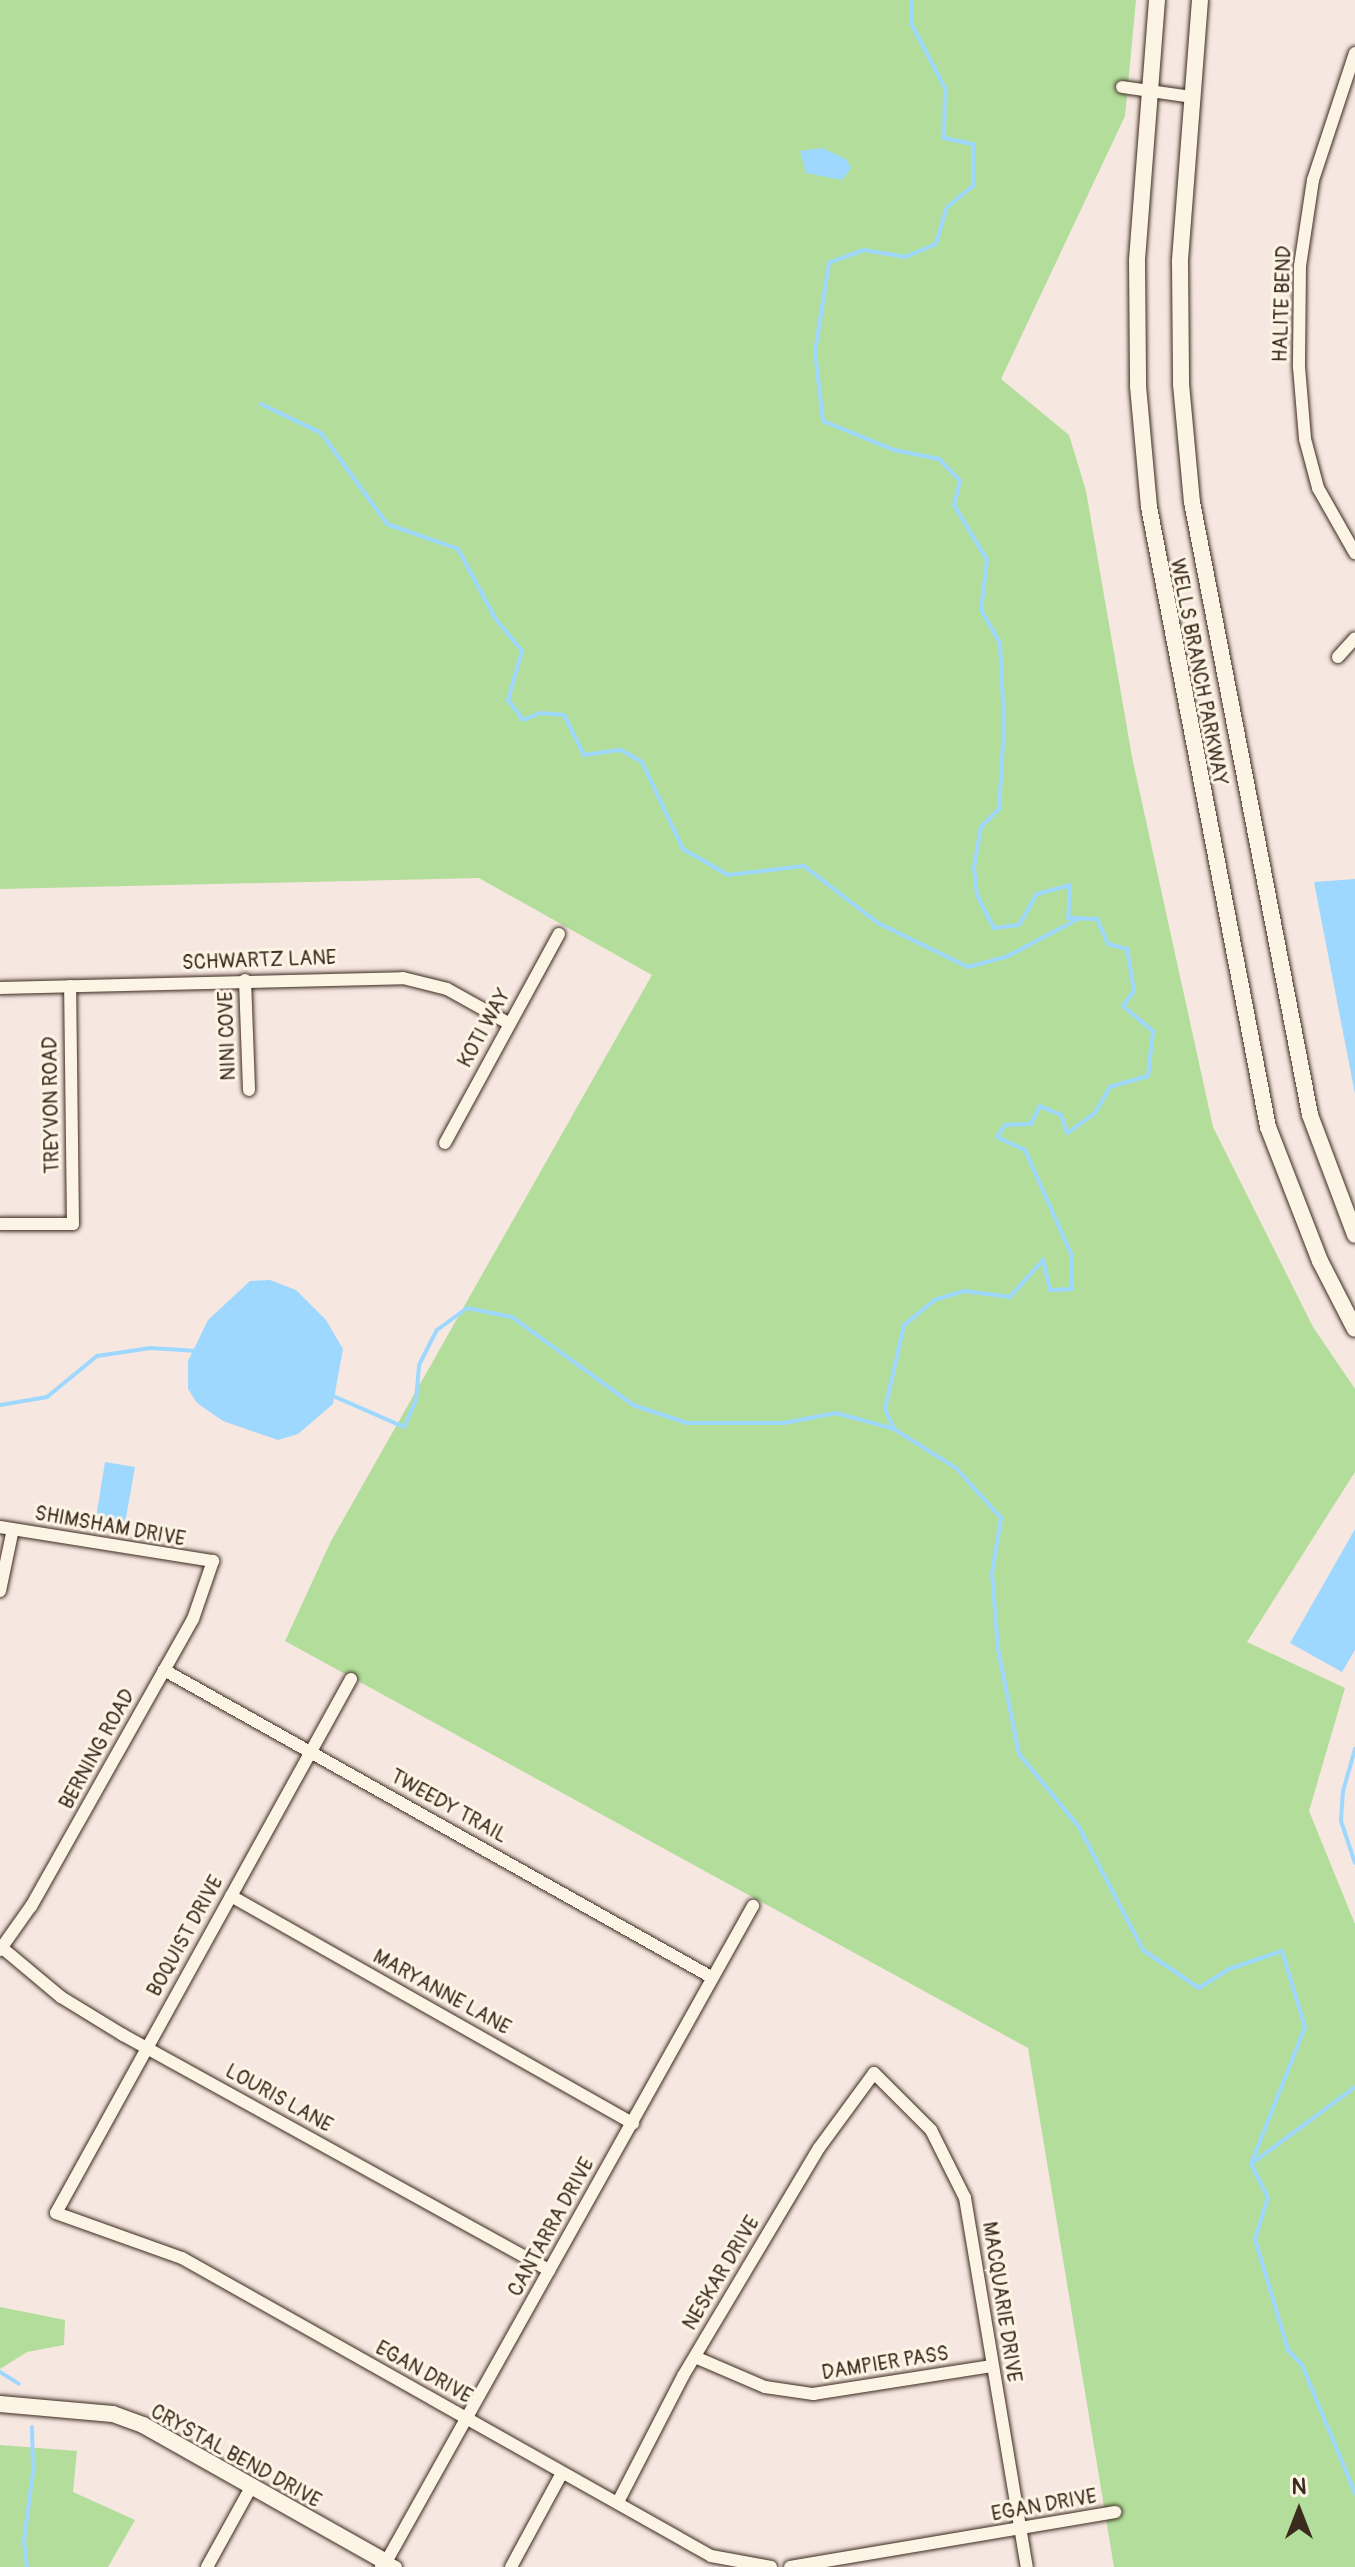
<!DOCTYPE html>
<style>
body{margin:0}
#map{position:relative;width:1355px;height:2567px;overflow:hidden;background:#f6e7e1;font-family:Pangolin,sans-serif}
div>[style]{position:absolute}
.green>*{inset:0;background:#b2dd9a}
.water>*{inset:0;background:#9ed8fe}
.stream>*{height:4px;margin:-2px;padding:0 2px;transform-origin:2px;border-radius:2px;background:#9ed8fe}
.roads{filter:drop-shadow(0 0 2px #3b2a1e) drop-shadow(0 0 2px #3b2a1e)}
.street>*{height:12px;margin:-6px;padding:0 6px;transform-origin:6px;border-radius:6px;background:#fcf5e5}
.secondary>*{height:16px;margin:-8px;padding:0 8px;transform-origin:8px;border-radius:8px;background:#fcf5e5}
span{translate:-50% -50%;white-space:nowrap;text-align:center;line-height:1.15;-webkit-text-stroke:6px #fcf5e5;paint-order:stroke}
.street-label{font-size:20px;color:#3b2a1e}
.north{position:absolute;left:1259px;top:2471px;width:80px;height:80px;-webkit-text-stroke:6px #fcf5e5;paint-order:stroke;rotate:0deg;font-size:22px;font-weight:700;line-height:32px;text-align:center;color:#3b2a1e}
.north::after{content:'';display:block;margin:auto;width:28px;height:36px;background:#3b2a1e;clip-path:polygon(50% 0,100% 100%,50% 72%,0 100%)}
</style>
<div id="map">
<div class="green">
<i style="clip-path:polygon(0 0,1136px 0,1125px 116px,1001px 379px,1069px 435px,1086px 491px,1132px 757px,1213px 1127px,1313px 1327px,1355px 1389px,1355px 1472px,1247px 1642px,1345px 1688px,1309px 1811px,1355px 1924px,1355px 2567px,1114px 2567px,1028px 2048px,285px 1641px,331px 1541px,652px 975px,479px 878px,0 889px)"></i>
<i style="clip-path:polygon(0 2307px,65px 2320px,64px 2345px,27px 2352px,0 2369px)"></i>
<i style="clip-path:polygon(0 2445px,77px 2451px,73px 2492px,135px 2520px,108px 2567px,0 2567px)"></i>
</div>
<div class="water">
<i style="clip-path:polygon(822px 148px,846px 159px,851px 168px,842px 180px,806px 173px,800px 151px)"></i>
<i style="clip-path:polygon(1355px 879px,1355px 1094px,1314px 882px)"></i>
<i style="clip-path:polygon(270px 1280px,296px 1290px,326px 1320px,343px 1349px,333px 1404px,298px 1434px,278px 1440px,223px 1421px,197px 1403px,188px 1389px,188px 1361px,208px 1320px,250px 1281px)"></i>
<i style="clip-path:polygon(105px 1462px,135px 1467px,124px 1529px,95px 1524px)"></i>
<i style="clip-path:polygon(1355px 1529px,1355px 1650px,1342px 1672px,1290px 1643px)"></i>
</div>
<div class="stream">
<i style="left:911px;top:0;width:25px;rotate:88deg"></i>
<i style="left:912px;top:25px;width:71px;rotate:62.4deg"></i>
<i style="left:945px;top:88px;width:50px;rotate:91.1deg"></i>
<i style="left:944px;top:138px;width:30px;rotate:12deg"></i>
<i style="left:973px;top:144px;width:42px;rotate:90deg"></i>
<i style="left:973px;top:186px;width:33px;rotate:141deg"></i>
<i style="left:947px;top:207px;width:39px;rotate:107deg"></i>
<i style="left:936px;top:244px;width:33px;rotate:157deg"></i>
<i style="left:906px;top:257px;width:43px;rotate:-170.5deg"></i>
<i style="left:864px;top:250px;width:37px;rotate:160deg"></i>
<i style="left:829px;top:263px;width:90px;rotate:98.9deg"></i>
<i style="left:815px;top:352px;width:69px;rotate:83.4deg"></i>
<i style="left:823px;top:421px;width:77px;rotate:22.2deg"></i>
<i style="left:894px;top:450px;width:46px;rotate:11.3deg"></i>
<i style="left:939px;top:459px;width:30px;rotate:46deg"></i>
<i style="left:960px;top:481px;width:25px;rotate:104deg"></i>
<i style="left:954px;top:505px;width:64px;rotate:59deg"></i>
<i style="left:987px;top:560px;width:50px;rotate:96.8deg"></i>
<i style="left:981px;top:610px;width:38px;rotate:60deg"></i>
<i style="left:1000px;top:643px;width:83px;rotate:87.2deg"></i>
<i style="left:1004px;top:726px;width:83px;rotate:93.4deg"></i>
<i style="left:999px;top:809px;width:25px;rotate:135deg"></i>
<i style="left:981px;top:827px;width:41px;rotate:99.9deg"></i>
<i style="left:974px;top:867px;width:28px;rotate:84deg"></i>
<i style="left:977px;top:895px;width:37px;rotate:63deg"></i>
<i style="left:994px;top:928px;width:25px;rotate:-7deg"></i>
<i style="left:1019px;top:925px;width:36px;rotate:-60deg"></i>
<i style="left:1037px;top:894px;width:34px;rotate:-15deg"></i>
<i style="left:1070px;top:885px;width:33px;rotate:93deg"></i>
<i style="left:1068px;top:918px;width:29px;rotate:2deg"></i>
<i style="left:1097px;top:919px;width:27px;rotate:66deg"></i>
<i style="left:1108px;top:944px;width:20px;rotate:15deg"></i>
<i style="left:1127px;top:949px;width:43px;rotate:80.5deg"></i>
<i style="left:1134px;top:991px;width:19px;rotate:126deg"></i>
<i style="left:1123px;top:1006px;width:39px;rotate:40deg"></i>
<i style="left:1153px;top:1031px;width:45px;rotate:96.3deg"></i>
<i style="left:1148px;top:1076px;width:40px;rotate:164deg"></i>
<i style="left:1110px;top:1087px;width:30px;rotate:120deg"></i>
<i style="left:1095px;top:1113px;width:34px;rotate:144deg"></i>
<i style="left:1067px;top:1133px;width:19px;rotate:-108deg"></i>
<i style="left:1061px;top:1115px;width:23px;rotate:-157deg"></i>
<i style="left:1040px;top:1106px;width:20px;rotate:117deg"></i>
<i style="left:1031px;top:1124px;width:26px;rotate:178deg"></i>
<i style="left:1005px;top:1125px;width:14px;rotate:124deg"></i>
<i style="left:997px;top:1137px;width:31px;rotate:25deg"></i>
<i style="left:1025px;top:1150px;width:114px;rotate:66.1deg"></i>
<i style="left:1071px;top:1254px;width:35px;rotate:88deg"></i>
<i style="left:1072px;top:1289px;width:22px;rotate:177deg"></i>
<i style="left:1050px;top:1290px;width:31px;rotate:-103deg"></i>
<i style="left:1043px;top:1260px;width:50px;rotate:131.7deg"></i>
<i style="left:1010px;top:1297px;width:46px;rotate:-172.6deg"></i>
<i style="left:964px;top:1291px;width:30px;rotate:163deg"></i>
<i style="left:935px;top:1300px;width:40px;rotate:141deg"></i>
<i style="left:904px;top:1325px;width:86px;rotate:102.7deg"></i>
<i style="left:885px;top:1409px;width:22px;rotate:66deg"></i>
<i style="left:894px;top:1429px;width:73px;rotate:32.2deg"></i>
<i style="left:956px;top:1468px;width:67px;rotate:48deg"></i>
<i style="left:1001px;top:1518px;width:56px;rotate:99.3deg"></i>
<i style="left:992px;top:1573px;width:76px;rotate:85.5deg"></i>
<i style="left:998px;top:1649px;width:107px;rotate:78.7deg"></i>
<i style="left:1019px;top:1754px;width:94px;rotate:50.6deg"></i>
<i style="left:1079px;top:1827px;width:139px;rotate:62.5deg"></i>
<i style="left:1143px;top:1950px;width:68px;rotate:34.2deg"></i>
<i style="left:1199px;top:1988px;width:36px;rotate:-32deg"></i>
<i style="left:1229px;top:1969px;width:56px;rotate:-18.8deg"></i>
<i style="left:1282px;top:1951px;width:79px;rotate:73.2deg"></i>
<i style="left:1305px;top:2027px;width:147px;rotate:111.5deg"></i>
<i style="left:1251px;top:2164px;width:37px;rotate:63deg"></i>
<i style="left:1268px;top:2197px;width:44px;rotate:107.2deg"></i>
<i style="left:1255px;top:2239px;width:116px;rotate:73.4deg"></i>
<i style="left:1288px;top:2350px;width:21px;rotate:47deg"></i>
<i style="left:1302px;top:2365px;width:139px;rotate:67.5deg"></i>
<i style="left:261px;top:404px;width:67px;rotate:25.8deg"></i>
<i style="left:321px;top:433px;width:112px;rotate:54deg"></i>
<i style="left:387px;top:524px;width:75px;rotate:19.4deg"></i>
<i style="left:458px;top:549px;width:78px;rotate:61.8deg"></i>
<i style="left:495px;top:618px;width:43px;rotate:50.7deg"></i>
<i style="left:522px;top:651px;width:51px;rotate:105.9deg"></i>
<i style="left:508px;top:700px;width:25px;rotate:53deg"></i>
<i style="left:523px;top:720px;width:18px;rotate:-22deg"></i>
<i style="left:540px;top:713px;width:24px;rotate:5deg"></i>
<i style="left:564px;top:715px;width:45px;rotate:63.4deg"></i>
<i style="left:584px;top:755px;width:37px;rotate:-8deg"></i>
<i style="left:621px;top:750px;width:24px;rotate:30deg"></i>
<i style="left:642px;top:762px;width:96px;rotate:64.8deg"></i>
<i style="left:683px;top:849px;width:52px;rotate:30deg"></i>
<i style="left:728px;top:875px;width:77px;rotate:-6.8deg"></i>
<i style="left:804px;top:866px;width:93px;rotate:37.6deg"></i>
<i style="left:878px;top:923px;width:100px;rotate:26.1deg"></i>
<i style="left:968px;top:967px;width:39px;rotate:-15deg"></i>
<i style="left:1006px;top:957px;width:84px;rotate:-27.8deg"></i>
<i style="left:331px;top:1395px;width:80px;rotate:23.7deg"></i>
<i style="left:404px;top:1427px;width:30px;rotate:-66deg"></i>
<i style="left:416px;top:1400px;width:35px;rotate:-85deg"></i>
<i style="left:419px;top:1365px;width:39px;rotate:-63deg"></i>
<i style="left:437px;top:1330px;width:37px;rotate:-36deg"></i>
<i style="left:467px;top:1308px;width:46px;rotate:11.3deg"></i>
<i style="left:512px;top:1317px;width:150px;rotate:36deg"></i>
<i style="left:633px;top:1405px;width:57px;rotate:18.4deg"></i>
<i style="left:687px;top:1423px;width:97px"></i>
<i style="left:784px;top:1423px;width:53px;rotate:-10.9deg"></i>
<i style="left:836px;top:1413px;width:60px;rotate:15.4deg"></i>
<i style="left:0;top:1405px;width:48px;rotate:-9.7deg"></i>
<i style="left:47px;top:1397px;width:65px;rotate:-39.4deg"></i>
<i style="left:97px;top:1356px;width:54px;rotate:-8.6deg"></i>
<i style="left:150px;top:1348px;width:47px;rotate:3.7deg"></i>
<i style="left:1355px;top:1749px;width:44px;rotate:105.9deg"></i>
<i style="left:1343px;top:1791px;width:30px;rotate:94deg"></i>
<i style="left:1341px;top:1821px;width:44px;rotate:71.6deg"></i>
<i style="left:1251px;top:2164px;width:129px;rotate:-36.5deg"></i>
<i style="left:0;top:2372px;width:22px;rotate:32deg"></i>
<i style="left:27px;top:2567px;width:26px;rotate:-97deg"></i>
<i style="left:24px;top:2541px;width:70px;rotate:-82.6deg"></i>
<i style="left:33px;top:2472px;width:45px;rotate:-91.3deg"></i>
</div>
<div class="roads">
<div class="street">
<i style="left:1355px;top:53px;width:134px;rotate:108.3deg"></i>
<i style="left:1313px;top:180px;width:87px;rotate:98.6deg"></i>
<i style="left:1300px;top:266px;width:101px;rotate:90.6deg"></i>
<i style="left:1299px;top:367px;width:72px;rotate:85.2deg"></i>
<i style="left:1305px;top:439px;width:51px;rotate:75.1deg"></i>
<i style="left:1318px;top:488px;width:75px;rotate:60.4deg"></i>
<i style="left:1122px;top:87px;width:71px;rotate:8.1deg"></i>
<i style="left:1338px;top:657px;width:25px;rotate:-48deg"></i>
<i style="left:245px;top:980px;width:110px;rotate:87.9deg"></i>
<i style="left:0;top:988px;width:403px;rotate:-1.4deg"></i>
<i style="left:403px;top:978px;width:45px;rotate:14deg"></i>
<i style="left:447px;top:989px;width:70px;rotate:29.1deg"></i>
<i style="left:445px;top:1143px;width:238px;rotate:-61.4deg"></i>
<i style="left:0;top:1224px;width:73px"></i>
<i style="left:73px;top:1224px;width:238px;rotate:-90.7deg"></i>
<i style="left:0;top:1527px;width:216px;rotate:9.1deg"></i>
<i style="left:213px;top:1561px;width:61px;rotate:109deg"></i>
<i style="left:193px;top:1619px;width:330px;rotate:119.4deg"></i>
<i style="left:31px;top:1906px;width:54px;rotate:125.2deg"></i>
<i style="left:0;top:1591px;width:63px;rotate:-78.2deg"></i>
<i style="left:164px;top:1670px;width:629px;rotate:29.29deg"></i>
<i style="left:351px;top:1679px;width:610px;rotate:118.92deg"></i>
<i style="left:56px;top:2213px;width:134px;rotate:19.7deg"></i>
<i style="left:182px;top:2258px;width:607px;rotate:29.39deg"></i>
<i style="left:711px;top:2556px;width:61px;rotate:10.4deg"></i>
<i style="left:231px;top:1896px;width:462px;rotate:29.5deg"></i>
<i style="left:0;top:1946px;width:80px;rotate:39.9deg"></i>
<i style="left:61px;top:1997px;width:73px;rotate:31.5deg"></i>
<i style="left:123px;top:2035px;width:487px;rotate:28.9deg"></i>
<i style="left:695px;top:2357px;width:76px;rotate:23.2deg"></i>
<i style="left:765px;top:2387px;width:49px;rotate:8.3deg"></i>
<i style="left:813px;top:2394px;width:181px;rotate:-8.9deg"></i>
<i style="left:618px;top:2502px;width:142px;rotate:-62.7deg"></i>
<i style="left:683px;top:2376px;width:265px;rotate:-59.2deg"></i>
<i style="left:819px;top:2148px;width:93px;rotate:-53.7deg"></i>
<i style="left:874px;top:2073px;width:81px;rotate:45deg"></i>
<i style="left:931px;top:2130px;width:76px;rotate:63.4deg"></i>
<i style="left:965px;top:2198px;width:374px;rotate:80.5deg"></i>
<i style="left:207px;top:2567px;width:89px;rotate:-61.1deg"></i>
<i style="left:396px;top:2567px;width:11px;rotate:-153deg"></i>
<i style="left:386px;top:2562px;width:752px;rotate:-60.78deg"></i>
<i style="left:511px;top:2567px;width:107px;rotate:-61.5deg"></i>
<i style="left:790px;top:2567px;width:330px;rotate:-9.6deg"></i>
</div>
<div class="secondary">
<i style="left:1157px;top:0;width:262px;rotate:94.4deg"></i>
<i style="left:1137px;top:261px;width:125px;rotate:89.5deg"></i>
<i style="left:1138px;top:386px;width:121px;rotate:84.8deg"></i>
<i style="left:1149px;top:507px;width:631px;rotate:79.14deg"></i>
<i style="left:1268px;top:1127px;width:144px;rotate:68.8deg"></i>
<i style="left:1320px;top:1261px;width:76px;rotate:62.8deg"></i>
<i style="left:1200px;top:0;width:263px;rotate:94.4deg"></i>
<i style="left:1180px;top:262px;width:122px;rotate:89.5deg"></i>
<i style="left:1181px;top:384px;width:119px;rotate:84.7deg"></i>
<i style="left:1192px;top:502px;width:624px;rotate:79.1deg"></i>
<i style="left:1310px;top:1115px;width:128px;rotate:69.4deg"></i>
<i style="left:0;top:2404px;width:113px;rotate:5.1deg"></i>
<i style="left:113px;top:2414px;width:32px;rotate:20deg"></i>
<i style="left:143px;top:2425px;width:279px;rotate:29.4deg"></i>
<i style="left:386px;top:2562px;width:6px;rotate:121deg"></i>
</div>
</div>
<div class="street-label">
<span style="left:1282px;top:304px;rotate:-88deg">HALITE BEND</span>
<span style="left:1199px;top:672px;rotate:79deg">WELLS BRANCH PARKWAY</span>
<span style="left:259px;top:960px;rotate:-2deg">SCHWARTZ LANE</span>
<span style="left:484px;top:1028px;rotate:-61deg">KOTI WAY</span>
<span style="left:227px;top:1036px;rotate:-92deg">NINI COVE</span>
<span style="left:51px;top:1105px;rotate:-91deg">TREYVON ROAD</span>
<span style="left:110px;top:1526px;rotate:10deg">SHIMSHAM DRIVE</span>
<span style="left:97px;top:1749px;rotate:-61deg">BERNING ROAD</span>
<span style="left:449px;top:1806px;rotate:29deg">TWEEDY TRAIL</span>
<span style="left:185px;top:1936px;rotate:-61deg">BOQUIST DRIVE</span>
<span style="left:442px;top:1992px;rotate:29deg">MARYANNE LANE</span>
<span style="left:279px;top:2098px;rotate:29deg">LOURIS LANE</span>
<span style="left:551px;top:2227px;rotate:-61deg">CANTARRA DRIVE</span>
<span style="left:721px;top:2273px;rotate:-59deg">NESKAR DRIVE</span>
<span style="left:1002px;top:2302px;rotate:81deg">MACQUARIE DRIVE</span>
<span style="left:885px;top:2363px;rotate:-9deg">DAMPIER PASS</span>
<span style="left:424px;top:2372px;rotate:29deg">EGAN DRIVE</span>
<span style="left:236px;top:2456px;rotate:29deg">CRYSTAL BEND DRIVE</span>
<span style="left:1044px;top:2505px;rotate:-10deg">EGAN DRIVE</span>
</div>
<div class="north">N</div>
</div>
